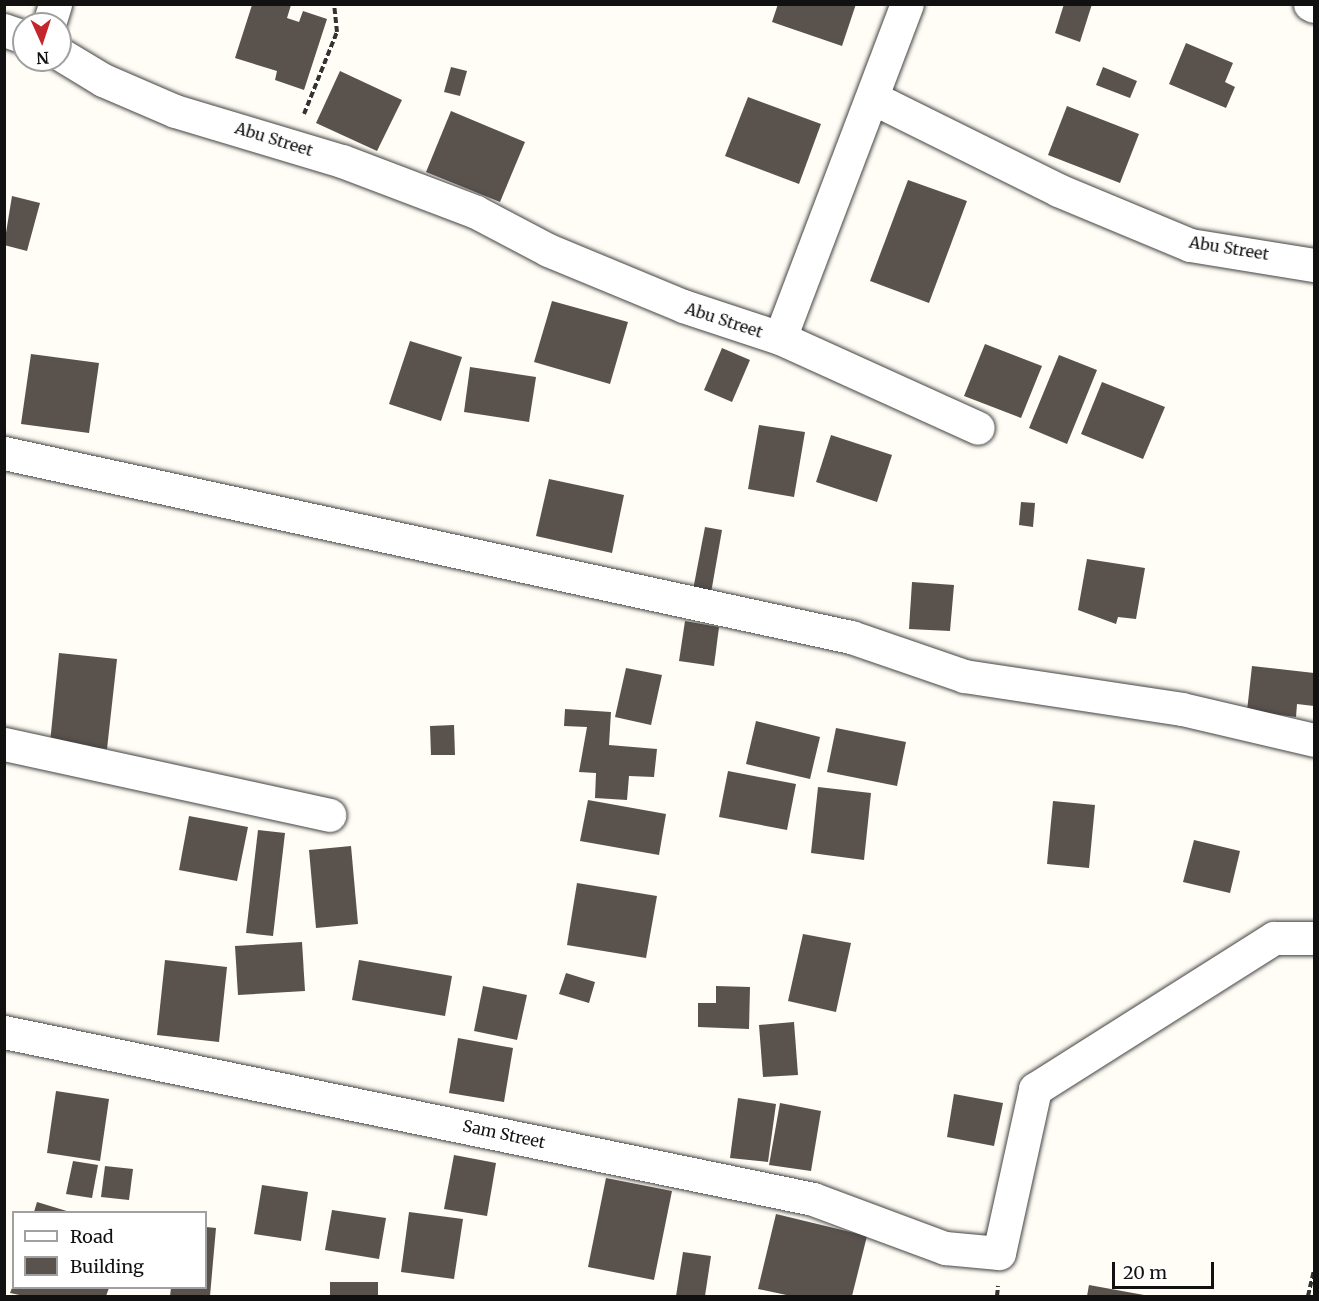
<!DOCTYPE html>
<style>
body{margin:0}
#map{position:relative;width:1319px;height:1301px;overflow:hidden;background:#fffdf5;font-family:Merriweather,serif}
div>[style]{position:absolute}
.building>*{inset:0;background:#5a524d}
.path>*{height:4px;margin-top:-2px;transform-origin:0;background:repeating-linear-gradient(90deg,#333 0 6px,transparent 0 9px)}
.roads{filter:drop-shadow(0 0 2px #444) drop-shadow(0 0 2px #444)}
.street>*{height:33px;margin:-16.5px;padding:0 16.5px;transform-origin:16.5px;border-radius:16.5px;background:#fff}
span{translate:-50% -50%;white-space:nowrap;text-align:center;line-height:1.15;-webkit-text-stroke:6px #fff;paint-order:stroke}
.street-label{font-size:16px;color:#111}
.frame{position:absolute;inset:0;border:6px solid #111;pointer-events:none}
.legend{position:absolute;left:12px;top:1211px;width:195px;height:78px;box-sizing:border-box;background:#fff;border:2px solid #a0a0a0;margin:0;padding:8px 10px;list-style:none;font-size:18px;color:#111}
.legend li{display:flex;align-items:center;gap:12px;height:30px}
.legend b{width:30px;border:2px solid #a0a0a0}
.north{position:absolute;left:12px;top:12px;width:60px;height:60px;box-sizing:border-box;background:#fff;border:2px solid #a0a0a0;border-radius:50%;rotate:177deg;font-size:16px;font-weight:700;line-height:24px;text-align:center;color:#111}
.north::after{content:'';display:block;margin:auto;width:21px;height:27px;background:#c4262e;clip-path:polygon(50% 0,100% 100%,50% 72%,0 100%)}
.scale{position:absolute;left:1112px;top:1262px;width:102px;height:27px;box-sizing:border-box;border:3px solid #111;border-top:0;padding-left:8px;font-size:18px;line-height:21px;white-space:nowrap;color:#111;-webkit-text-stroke:4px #fff;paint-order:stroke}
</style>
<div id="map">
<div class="building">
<i style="clip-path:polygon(778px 4px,856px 4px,842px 46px,772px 22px)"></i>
<i style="clip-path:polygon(1064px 4px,1092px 4px,1080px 42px,1055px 33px)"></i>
<i style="clip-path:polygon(252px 5px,291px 5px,287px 18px,299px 22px,303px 11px,327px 19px,304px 90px,275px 80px,277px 71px,235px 58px)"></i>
<i style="clip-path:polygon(1186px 43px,1233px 63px,1225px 82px,1235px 87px,1226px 108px,1169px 84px)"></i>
<i style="clip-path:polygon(451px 67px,467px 71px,460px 96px,444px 92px)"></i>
<i style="clip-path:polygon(1103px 67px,1137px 81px,1130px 98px,1096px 85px)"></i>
<i style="clip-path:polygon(340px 71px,402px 100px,377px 151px,316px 123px)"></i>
<i style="clip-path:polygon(748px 97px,821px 124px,799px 184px,725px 156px)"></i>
<i style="clip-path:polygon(1067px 106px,1139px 134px,1120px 183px,1048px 155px)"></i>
<i style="clip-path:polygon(451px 111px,525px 142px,500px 202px,426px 172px)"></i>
<i style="clip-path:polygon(908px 180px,967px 201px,929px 303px,870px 281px)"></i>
<i style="clip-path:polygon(12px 196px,40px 203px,27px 251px,4px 245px)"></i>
<i style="clip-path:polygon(552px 301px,628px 322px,610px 384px,534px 362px)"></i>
<i style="clip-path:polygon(410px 341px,462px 357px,441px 421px,389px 404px)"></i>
<i style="clip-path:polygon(985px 344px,1042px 366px,1021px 418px,964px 396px)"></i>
<i style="clip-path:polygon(722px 348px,750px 360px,732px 402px,704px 390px)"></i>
<i style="clip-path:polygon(31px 354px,99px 363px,89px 433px,21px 424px)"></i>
<i style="clip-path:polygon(1059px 355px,1097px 370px,1067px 444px,1029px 428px)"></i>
<i style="clip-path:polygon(470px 367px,536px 377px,529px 422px,464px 412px)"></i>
<i style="clip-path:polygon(1102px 382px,1165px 407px,1143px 459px,1081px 434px)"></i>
<i style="clip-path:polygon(759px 425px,805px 432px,794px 497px,748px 489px)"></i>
<i style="clip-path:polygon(831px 435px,892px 455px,877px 502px,816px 482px)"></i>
<i style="clip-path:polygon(549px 479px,624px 495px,612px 553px,536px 536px)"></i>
<i style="clip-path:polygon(1021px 502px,1035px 503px,1033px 527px,1019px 525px)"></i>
<i style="clip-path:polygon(705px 527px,722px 530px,711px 593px,693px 590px)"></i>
<i style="clip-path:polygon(1087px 559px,1145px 568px,1136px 619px,1118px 617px,1116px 624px,1078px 610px)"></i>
<i style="clip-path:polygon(912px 582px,954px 585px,950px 631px,909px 629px)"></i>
<i style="clip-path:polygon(685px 621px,719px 627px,714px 666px,679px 661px)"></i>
<i style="clip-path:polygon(59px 653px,117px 659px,107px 749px,50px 743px)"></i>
<i style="clip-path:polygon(1252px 666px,1314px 673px,1314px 706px,1297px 704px,1296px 717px,1247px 711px)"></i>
<i style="clip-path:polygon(626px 668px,662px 675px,651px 725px,615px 717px)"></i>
<i style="clip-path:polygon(565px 709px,611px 712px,609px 745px,657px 749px,654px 777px,629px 776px,627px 800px,595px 798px,596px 773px,579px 772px,587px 727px,564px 726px)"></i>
<i style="clip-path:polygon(756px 721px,820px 737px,810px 779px,746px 764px)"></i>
<i style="clip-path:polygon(454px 725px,455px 755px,431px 755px,430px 726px)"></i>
<i style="clip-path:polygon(836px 728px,906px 742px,897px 786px,827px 772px)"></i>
<i style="clip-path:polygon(728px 771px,796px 784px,787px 830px,719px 817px)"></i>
<i style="clip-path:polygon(818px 787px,871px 793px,864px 860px,811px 853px)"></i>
<i style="clip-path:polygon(588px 800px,666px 814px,659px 855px,580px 841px)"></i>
<i style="clip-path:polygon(1053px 801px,1095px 805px,1089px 868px,1047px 864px)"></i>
<i style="clip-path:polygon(189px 816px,248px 827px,237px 881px,179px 870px)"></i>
<i style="clip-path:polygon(258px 830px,285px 833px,273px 936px,246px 933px)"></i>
<i style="clip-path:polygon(1194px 840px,1240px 851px,1230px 893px,1183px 882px)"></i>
<i style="clip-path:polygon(351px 846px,358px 924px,316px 928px,309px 850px)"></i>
<i style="clip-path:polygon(577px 883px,657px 896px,646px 958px,567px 945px)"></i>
<i style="clip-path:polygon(803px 934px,851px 943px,836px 1012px,788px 1001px)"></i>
<i style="clip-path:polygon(302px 942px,305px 991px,238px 995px,235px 946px)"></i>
<i style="clip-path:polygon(165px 960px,227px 967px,219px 1042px,157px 1035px)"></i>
<i style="clip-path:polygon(359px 960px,452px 976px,445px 1016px,352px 1000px)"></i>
<i style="clip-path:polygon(566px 973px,595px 982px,589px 1003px,559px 994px)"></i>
<i style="clip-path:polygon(483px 986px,527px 995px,517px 1040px,474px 1031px)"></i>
<i style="clip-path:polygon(716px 986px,750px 987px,749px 1029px,698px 1027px,698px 1003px,716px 1003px)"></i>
<i style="clip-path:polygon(794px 1022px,798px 1075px,763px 1077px,759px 1025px)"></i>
<i style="clip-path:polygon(458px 1038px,513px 1048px,504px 1102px,449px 1093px)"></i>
<i style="clip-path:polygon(56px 1091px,109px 1099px,100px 1161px,47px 1153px)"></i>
<i style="clip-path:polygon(954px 1094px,1003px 1103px,994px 1146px,947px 1137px)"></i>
<i style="clip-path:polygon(738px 1098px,776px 1104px,768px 1162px,730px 1158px)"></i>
<i style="clip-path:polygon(780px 1103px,821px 1111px,811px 1171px,769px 1165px)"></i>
<i style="clip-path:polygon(454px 1155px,496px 1163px,487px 1216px,444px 1209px)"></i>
<i style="clip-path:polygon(73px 1161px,98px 1165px,92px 1198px,66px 1194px)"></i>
<i style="clip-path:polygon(105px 1166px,133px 1169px,129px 1200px,101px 1197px)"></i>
<i style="clip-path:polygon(606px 1178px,672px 1191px,654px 1280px,588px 1267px)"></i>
<i style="clip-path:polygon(262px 1185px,308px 1192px,301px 1241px,254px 1234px)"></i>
<i style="clip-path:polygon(37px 1202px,70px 1212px,34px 1212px)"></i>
<i style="clip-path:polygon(332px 1210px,386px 1218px,379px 1259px,325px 1250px)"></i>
<i style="clip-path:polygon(409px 1212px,463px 1219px,454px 1279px,401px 1272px)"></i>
<i style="clip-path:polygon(776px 1214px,867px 1236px,852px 1296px,791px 1296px,758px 1289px)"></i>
<i style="clip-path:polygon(206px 1227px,216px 1228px,210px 1296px,170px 1296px,171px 1288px,206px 1288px)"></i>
<i style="clip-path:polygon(683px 1252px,711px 1256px,705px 1296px,676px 1296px)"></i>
<i style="clip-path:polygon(330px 1282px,378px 1282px,378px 1296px,330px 1296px)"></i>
<i style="clip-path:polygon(1089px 1285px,1144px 1295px,1144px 1296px,1087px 1296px)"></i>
<i style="clip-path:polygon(12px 1288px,109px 1288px,106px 1296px,24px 1296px,10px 1293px)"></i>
</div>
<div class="path">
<i style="left:304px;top:114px;width:88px;rotate:-68.1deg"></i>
<i style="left:337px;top:32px;width:28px;rotate:-96deg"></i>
<i style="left:997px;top:1296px;width:10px;rotate:-84deg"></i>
<i style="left:1308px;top:1296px;width:27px;rotate:-77deg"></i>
</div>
<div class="roads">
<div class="street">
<i style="left:1310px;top:4px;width:4px;rotate:27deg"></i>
<i style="left:49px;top:24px;width:21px;rotate:-73deg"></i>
<i style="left:4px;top:30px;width:21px;rotate:19deg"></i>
<i style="left:60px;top:54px;width:50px;rotate:31.2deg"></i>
<i style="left:103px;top:80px;width:78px;rotate:23.3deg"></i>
<i style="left:175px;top:111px;width:174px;rotate:16.7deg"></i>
<i style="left:342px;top:161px;width:143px;rotate:20.8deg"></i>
<i style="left:476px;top:212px;width:81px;rotate:27.8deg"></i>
<i style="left:548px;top:250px;width:146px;rotate:22.5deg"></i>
<i style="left:683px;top:306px;width:102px;rotate:18.3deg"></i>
<i style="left:780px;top:338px;width:357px;rotate:-69.2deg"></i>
<i style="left:875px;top:99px;width:204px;rotate:26.4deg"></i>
<i style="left:1058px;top:190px;width:143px;rotate:22.6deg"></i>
<i style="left:1190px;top:245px;width:126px;rotate:9.2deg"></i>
<i style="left:780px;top:338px;width:217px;rotate:24.4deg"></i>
<i style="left:4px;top:453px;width:867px;rotate:12.26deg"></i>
<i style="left:851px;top:637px;width:120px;rotate:19deg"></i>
<i style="left:964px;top:676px;width:220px;rotate:8.6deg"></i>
<i style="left:1182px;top:709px;width:136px;rotate:13.2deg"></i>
<i style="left:4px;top:744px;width:333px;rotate:12.3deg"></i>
<i style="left:4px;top:1032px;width:826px;rotate:11.66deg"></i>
<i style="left:813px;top:1199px;width:141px;rotate:20.4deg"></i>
<i style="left:945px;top:1248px;width:54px;rotate:5.3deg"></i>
<i style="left:999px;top:1253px;width:168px;rotate:-77.6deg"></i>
<i style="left:1035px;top:1089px;width:283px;rotate:-32.3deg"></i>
<i style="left:1274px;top:938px;width:40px"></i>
</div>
</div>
<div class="street-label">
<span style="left:274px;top:139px;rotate:17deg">Abu Street</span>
<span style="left:1229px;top:248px;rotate:9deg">Abu Street</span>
<span style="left:724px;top:320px;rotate:18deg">Abu Street</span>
<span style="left:504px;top:1134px;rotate:12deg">Sam Street</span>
</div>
<div class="frame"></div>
<ul class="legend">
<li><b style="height:8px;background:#fff"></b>Road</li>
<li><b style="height:16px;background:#5a524d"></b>Building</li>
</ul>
<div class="north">N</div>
<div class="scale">20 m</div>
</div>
